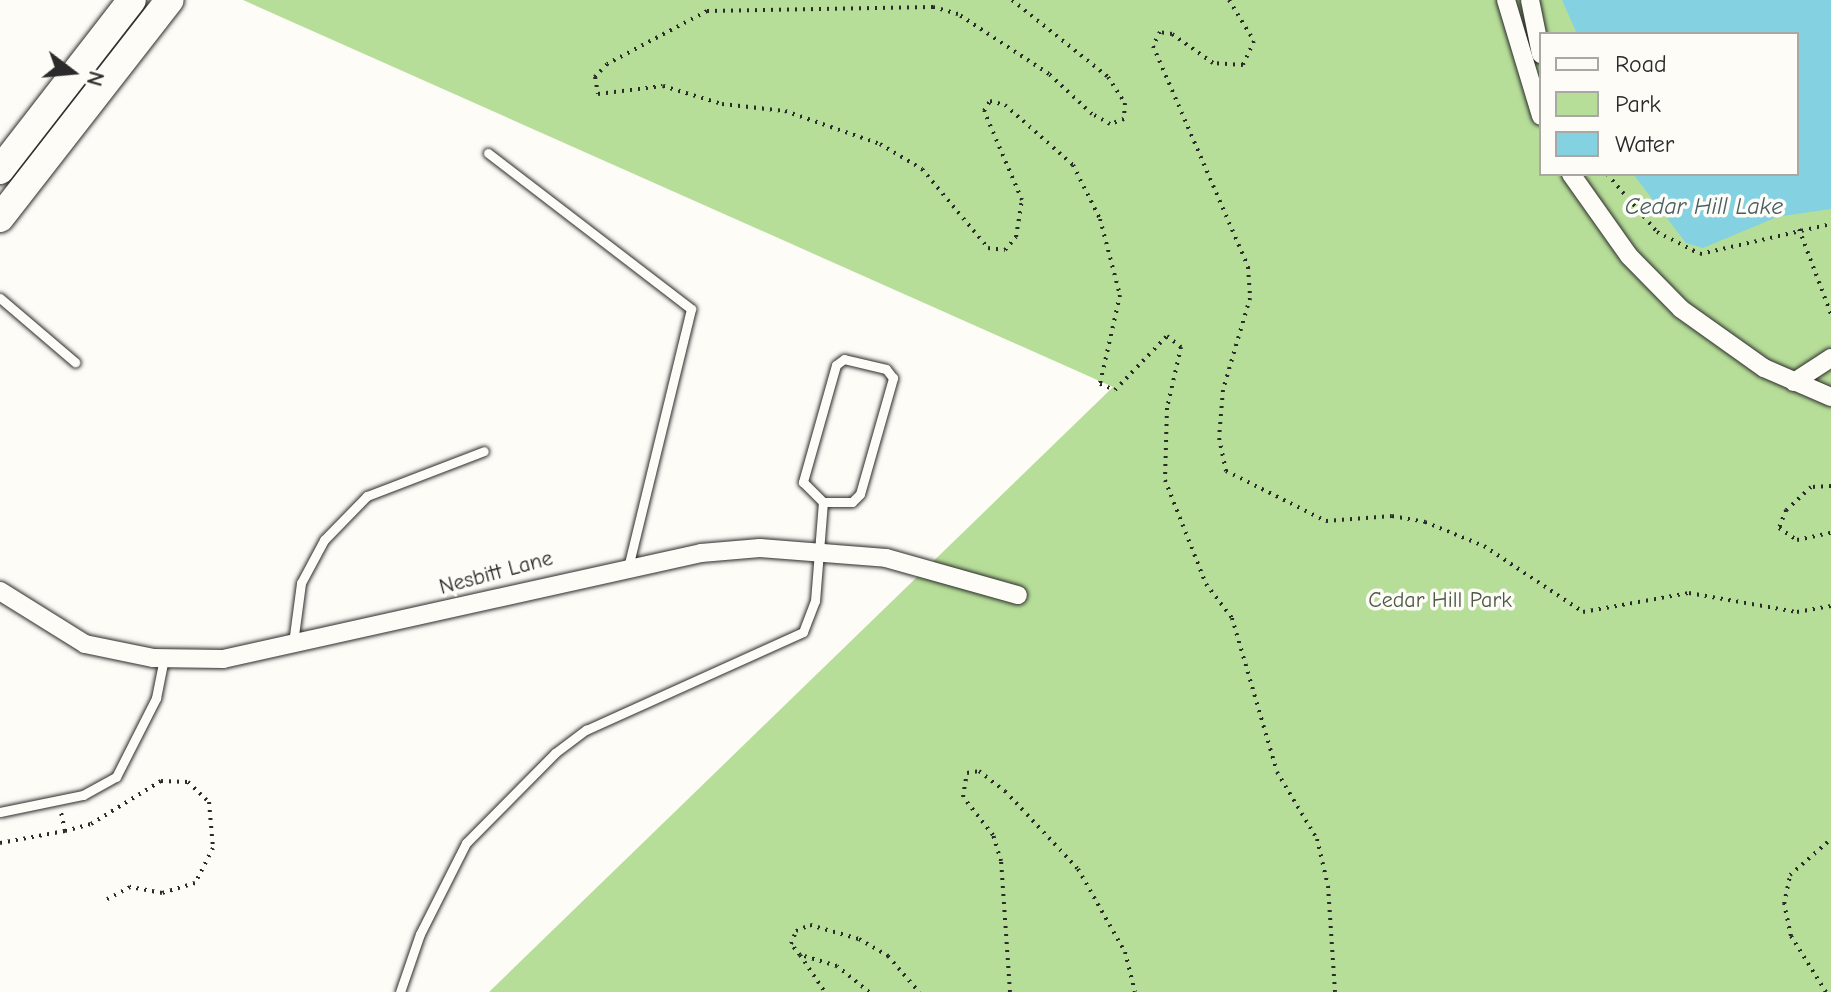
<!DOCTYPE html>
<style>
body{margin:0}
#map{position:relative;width:1831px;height:992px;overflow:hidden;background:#fdfcf7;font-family:"Comic Neue",sans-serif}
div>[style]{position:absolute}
.green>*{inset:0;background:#b7de99}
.water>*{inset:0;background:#84d1e2}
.path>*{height:4px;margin-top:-2px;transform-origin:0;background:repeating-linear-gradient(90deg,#2b2b2b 0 2px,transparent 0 8px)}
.roads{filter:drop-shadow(0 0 2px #2b2b2b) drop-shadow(0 0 2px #2b2b2b)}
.lane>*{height:9px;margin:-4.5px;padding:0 4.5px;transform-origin:4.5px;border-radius:4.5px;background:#fdfcf7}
.street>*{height:18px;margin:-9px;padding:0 9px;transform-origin:9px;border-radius:9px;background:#fdfcf7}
.primary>*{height:28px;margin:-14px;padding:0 14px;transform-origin:14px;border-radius:14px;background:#fdfcf7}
span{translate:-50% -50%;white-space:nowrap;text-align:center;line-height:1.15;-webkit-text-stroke:7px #fdfcf7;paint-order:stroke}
.street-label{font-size:22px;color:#2b2b2b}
.park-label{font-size:22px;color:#4e5846}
.water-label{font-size:24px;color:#465d62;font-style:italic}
.legend{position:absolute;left:1539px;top:32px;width:260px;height:144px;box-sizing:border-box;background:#fdfcf7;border:2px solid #a9a8a5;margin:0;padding:10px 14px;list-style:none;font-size:24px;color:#2b2b2b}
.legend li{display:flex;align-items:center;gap:16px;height:40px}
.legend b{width:40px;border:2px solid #a9a8a5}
.north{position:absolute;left:32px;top:32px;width:80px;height:80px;-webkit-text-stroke:6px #fdfcf7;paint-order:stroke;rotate:106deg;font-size:22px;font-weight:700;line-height:32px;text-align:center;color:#2b2b2b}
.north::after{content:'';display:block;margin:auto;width:28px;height:36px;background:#2b2b2b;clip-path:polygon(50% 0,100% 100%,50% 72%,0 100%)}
</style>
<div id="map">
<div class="green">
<i style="clip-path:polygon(evenodd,243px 0,1831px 0,1831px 992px,489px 992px,1113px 387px,243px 0,1541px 34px,1797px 34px,1797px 174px,1541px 174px,1541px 34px)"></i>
</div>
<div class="water">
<i style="clip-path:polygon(1562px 0,1831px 0,1831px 209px,1777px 217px,1703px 248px,1686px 243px,1633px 174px,1797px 174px,1797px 34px,1577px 34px)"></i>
</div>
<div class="path">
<i style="left:1012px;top:0;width:123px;rotate:38.7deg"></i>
<i style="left:1108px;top:77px;width:31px;rotate:57deg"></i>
<i style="left:1125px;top:103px;width:16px;rotate:94deg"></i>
<i style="left:1124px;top:119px;width:15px;rotate:160deg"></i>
<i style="left:1110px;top:124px;width:21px;rotate:-151deg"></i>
<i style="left:1092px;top:114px;width:59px;rotate:-137.1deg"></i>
<i style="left:1049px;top:74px;width:109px;rotate:-146.6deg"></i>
<i style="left:958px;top:14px;width:26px;rotate:-164deg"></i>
<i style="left:933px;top:7px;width:226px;rotate:179deg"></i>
<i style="left:707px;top:11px;width:113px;rotate:152.1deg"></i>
<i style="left:607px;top:64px;width:18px;rotate:133deg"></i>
<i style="left:595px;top:77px;width:17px;rotate:80deg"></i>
<i style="left:598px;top:94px;width:65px;rotate:-7deg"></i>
<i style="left:663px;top:86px;width:62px;rotate:17deg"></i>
<i style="left:722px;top:104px;width:63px;rotate:6.3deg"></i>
<i style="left:785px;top:111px;width:101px;rotate:19.2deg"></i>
<i style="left:880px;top:144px;width:49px;rotate:30.8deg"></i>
<i style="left:922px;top:169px;width:103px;rotate:50.1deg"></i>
<i style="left:988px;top:248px;width:17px;rotate:7deg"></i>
<i style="left:1005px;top:250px;width:17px;rotate:-50deg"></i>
<i style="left:1016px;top:237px;width:37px;rotate:-81deg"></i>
<i style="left:1022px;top:200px;width:97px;rotate:-113.1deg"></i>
<i style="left:984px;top:111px;width:12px;rotate:-59deg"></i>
<i style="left:990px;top:101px;width:16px;rotate:15deg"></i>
<i style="left:1005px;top:105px;width:91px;rotate:41.4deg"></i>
<i style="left:1073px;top:165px;width:60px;rotate:63.4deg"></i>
<i style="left:1100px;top:219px;width:79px;rotate:75.3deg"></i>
<i style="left:1120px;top:295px;width:91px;rotate:102.7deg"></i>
<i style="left:1100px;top:384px;width:16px;rotate:22deg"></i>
<i style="left:1115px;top:390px;width:75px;rotate:-46.1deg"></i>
<i style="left:1167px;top:336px;width:18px;rotate:38deg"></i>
<i style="left:1181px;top:347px;width:63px;rotate:102.9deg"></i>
<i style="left:1167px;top:408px;width:72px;rotate:91.6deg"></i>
<i style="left:1165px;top:480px;width:112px;rotate:68.5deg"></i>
<i style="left:1206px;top:584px;width:43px;rotate:52.6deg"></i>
<i style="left:1232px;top:618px;width:160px;rotate:73.7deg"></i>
<i style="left:1277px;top:772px;width:78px;rotate:59.2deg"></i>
<i style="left:1317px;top:839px;width:48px;rotate:76.8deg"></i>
<i style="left:1328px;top:886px;width:106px;rotate:86.2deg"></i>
<i style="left:1229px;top:0;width:48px;rotate:58.6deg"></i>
<i style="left:1254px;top:41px;width:26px;rotate:115deg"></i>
<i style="left:1243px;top:65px;width:30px;rotate:-176deg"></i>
<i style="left:1213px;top:63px;width:50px;rotate:-144.7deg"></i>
<i style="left:1172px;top:34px;width:12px;rotate:-171deg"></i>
<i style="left:1160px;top:32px;width:16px;rotate:117deg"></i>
<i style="left:1153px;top:46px;width:241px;rotate:66.7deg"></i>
<i style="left:1248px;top:267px;width:31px;rotate:86deg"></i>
<i style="left:1250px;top:298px;width:96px;rotate:106.4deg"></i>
<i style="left:1223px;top:390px;width:48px;rotate:94.8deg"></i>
<i style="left:1219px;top:438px;width:34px;rotate:78deg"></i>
<i style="left:1226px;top:471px;width:112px;rotate:26.6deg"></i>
<i style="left:1326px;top:521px;width:66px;rotate:-4.3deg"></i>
<i style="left:1392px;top:516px;width:34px;rotate:10deg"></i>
<i style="left:1425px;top:522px;width:64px;rotate:22.1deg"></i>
<i style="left:1484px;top:546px;width:119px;rotate:33.7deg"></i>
<i style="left:1583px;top:612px;width:108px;rotate:-10.2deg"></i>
<i style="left:1689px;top:593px;width:110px;rotate:10deg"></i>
<i style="left:1797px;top:612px;width:35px;rotate:-10deg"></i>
<i style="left:1607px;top:174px;width:77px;rotate:49.2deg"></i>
<i style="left:1657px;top:232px;width:48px;rotate:27.1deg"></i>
<i style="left:1700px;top:254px;width:134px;rotate:-12.9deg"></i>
<i style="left:1799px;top:229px;width:91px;rotate:69.4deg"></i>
<i style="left:1831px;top:486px;width:20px;rotate:177deg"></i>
<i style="left:1811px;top:487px;width:34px;rotate:137deg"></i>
<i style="left:1786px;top:510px;width:19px;rotate:111deg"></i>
<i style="left:1779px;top:528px;width:22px;rotate:34deg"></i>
<i style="left:1797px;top:540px;width:35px;rotate:-12deg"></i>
<i style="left:65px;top:831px;width:27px;rotate:-15deg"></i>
<i style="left:91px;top:824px;width:82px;rotate:-31.6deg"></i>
<i style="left:161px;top:781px;width:27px;rotate:2deg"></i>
<i style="left:188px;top:782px;width:29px;rotate:44deg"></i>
<i style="left:209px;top:802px;width:46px;rotate:85deg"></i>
<i style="left:213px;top:848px;width:39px;rotate:117deg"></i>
<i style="left:195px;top:883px;width:34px;rotate:163deg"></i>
<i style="left:162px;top:893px;width:33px;rotate:-169deg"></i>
<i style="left:130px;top:887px;width:27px;rotate:152deg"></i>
<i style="left:0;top:843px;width:66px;rotate:-10.5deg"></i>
<i style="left:65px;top:831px;width:19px;rotate:-102deg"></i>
<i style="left:800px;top:955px;width:45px;rotate:56deg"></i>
<i style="left:869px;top:992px;width:41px;rotate:-140.9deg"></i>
<i style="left:837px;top:966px;width:39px;rotate:-163deg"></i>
<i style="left:800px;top:955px;width:14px;rotate:-129deg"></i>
<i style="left:791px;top:944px;width:14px;rotate:-69deg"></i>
<i style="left:796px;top:931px;width:15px;rotate:-23deg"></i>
<i style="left:810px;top:925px;width:51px;rotate:15.9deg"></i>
<i style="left:859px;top:939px;width:34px;rotate:30deg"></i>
<i style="left:888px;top:956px;width:48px;rotate:49.3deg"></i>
<i style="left:1010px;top:992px;width:131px;rotate:-93.9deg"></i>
<i style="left:1001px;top:861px;width:27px;rotate:-107deg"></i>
<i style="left:993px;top:835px;width:48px;rotate:-128.3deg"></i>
<i style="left:963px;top:797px;width:24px;rotate:-81deg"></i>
<i style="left:967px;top:773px;width:12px;rotate:-9deg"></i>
<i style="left:979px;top:771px;width:33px;rotate:38deg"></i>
<i style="left:1005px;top:791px;width:107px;rotate:46.9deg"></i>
<i style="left:1078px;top:869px;width:95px;rotate:60.5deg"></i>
<i style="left:1125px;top:952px;width:41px;rotate:76deg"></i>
<i style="left:1826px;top:992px;width:66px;rotate:-122deg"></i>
<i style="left:1791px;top:936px;width:33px;rotate:-102deg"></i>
<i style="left:1784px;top:904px;width:30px;rotate:-78deg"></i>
<i style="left:1790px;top:875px;width:55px;rotate:-41.3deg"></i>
</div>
<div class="roads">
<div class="lane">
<i style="left:488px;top:153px;width:256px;rotate:37.5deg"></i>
<i style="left:691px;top:309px;width:261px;rotate:103.7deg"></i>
<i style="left:0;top:298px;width:99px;rotate:40.5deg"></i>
<i style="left:293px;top:643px;width:61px;rotate:-82.4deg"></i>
<i style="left:301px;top:583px;width:49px;rotate:-61.9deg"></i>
<i style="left:324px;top:540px;width:62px;rotate:-45.7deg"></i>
<i style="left:367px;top:496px;width:125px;rotate:-21deg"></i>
<i style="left:0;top:812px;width:85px;rotate:-11.6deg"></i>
<i style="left:83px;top:795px;width:38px;rotate:-29deg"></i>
<i style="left:116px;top:777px;width:89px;rotate:-63.1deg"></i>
<i style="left:156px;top:698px;width:41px;rotate:-78.7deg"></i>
<i style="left:400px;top:992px;width:61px;rotate:-71deg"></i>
<i style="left:420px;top:934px;width:102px;rotate:-63.2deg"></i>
<i style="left:466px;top:843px;width:127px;rotate:-45.3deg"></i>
<i style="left:555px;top:753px;width:39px;rotate:-37deg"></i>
<i style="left:586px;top:730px;width:238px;rotate:-24.3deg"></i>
<i style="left:803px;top:632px;width:33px;rotate:-69deg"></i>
<i style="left:815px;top:601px;width:99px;rotate:-85.4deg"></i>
<i style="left:823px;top:502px;width:29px"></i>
<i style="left:852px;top:502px;width:11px;rotate:-45deg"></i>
<i style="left:860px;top:494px;width:121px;rotate:-74.1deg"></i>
<i style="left:893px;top:378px;width:11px;rotate:-128deg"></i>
<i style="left:886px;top:369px;width:43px;rotate:-166.6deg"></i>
<i style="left:844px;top:359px;width:10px;rotate:143deg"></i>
<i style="left:836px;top:365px;width:122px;rotate:105.8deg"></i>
<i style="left:803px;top:482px;width:28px;rotate:45deg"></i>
</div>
<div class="street">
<i style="left:1506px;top:0;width:121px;rotate:73.2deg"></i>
<i style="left:1530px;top:0;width:55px;rotate:78.5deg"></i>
<i style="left:1571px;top:174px;width:100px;rotate:54.7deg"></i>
<i style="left:1629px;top:256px;width:74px;rotate:45.5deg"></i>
<i style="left:1681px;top:309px;width:102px;rotate:35.4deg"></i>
<i style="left:1764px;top:368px;width:73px;rotate:23.4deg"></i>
<i style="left:1794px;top:382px;width:44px;rotate:-33deg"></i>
<i style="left:0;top:591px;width:100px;rotate:31.9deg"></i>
<i style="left:85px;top:644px;width:69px;rotate:11.6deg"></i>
<i style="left:153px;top:658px;width:70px;rotate:0.8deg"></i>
<i style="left:223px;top:659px;width:490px;rotate:-12.5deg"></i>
<i style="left:701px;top:553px;width:59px;rotate:-4.8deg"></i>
<i style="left:760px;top:548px;width:126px;rotate:4.5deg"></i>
<i style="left:886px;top:558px;width:137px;rotate:15.7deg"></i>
</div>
<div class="primary">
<i style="left:0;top:170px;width:215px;rotate:-52.2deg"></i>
<i style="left:0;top:218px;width:276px;rotate:-52.1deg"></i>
</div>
</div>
<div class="street-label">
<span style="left:496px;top:573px;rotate:-15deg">Nesbitt Lane</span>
</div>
<div class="park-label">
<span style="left:1440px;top:601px">Cedar Hill Park</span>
</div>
<div class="water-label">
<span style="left:1704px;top:207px">Cedar Hill Lake</span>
</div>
<ul class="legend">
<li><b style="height:10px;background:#fdfcf7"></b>Road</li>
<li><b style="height:22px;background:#b7de99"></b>Park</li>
<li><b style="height:22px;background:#84d1e2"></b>Water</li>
</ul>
<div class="north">N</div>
</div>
